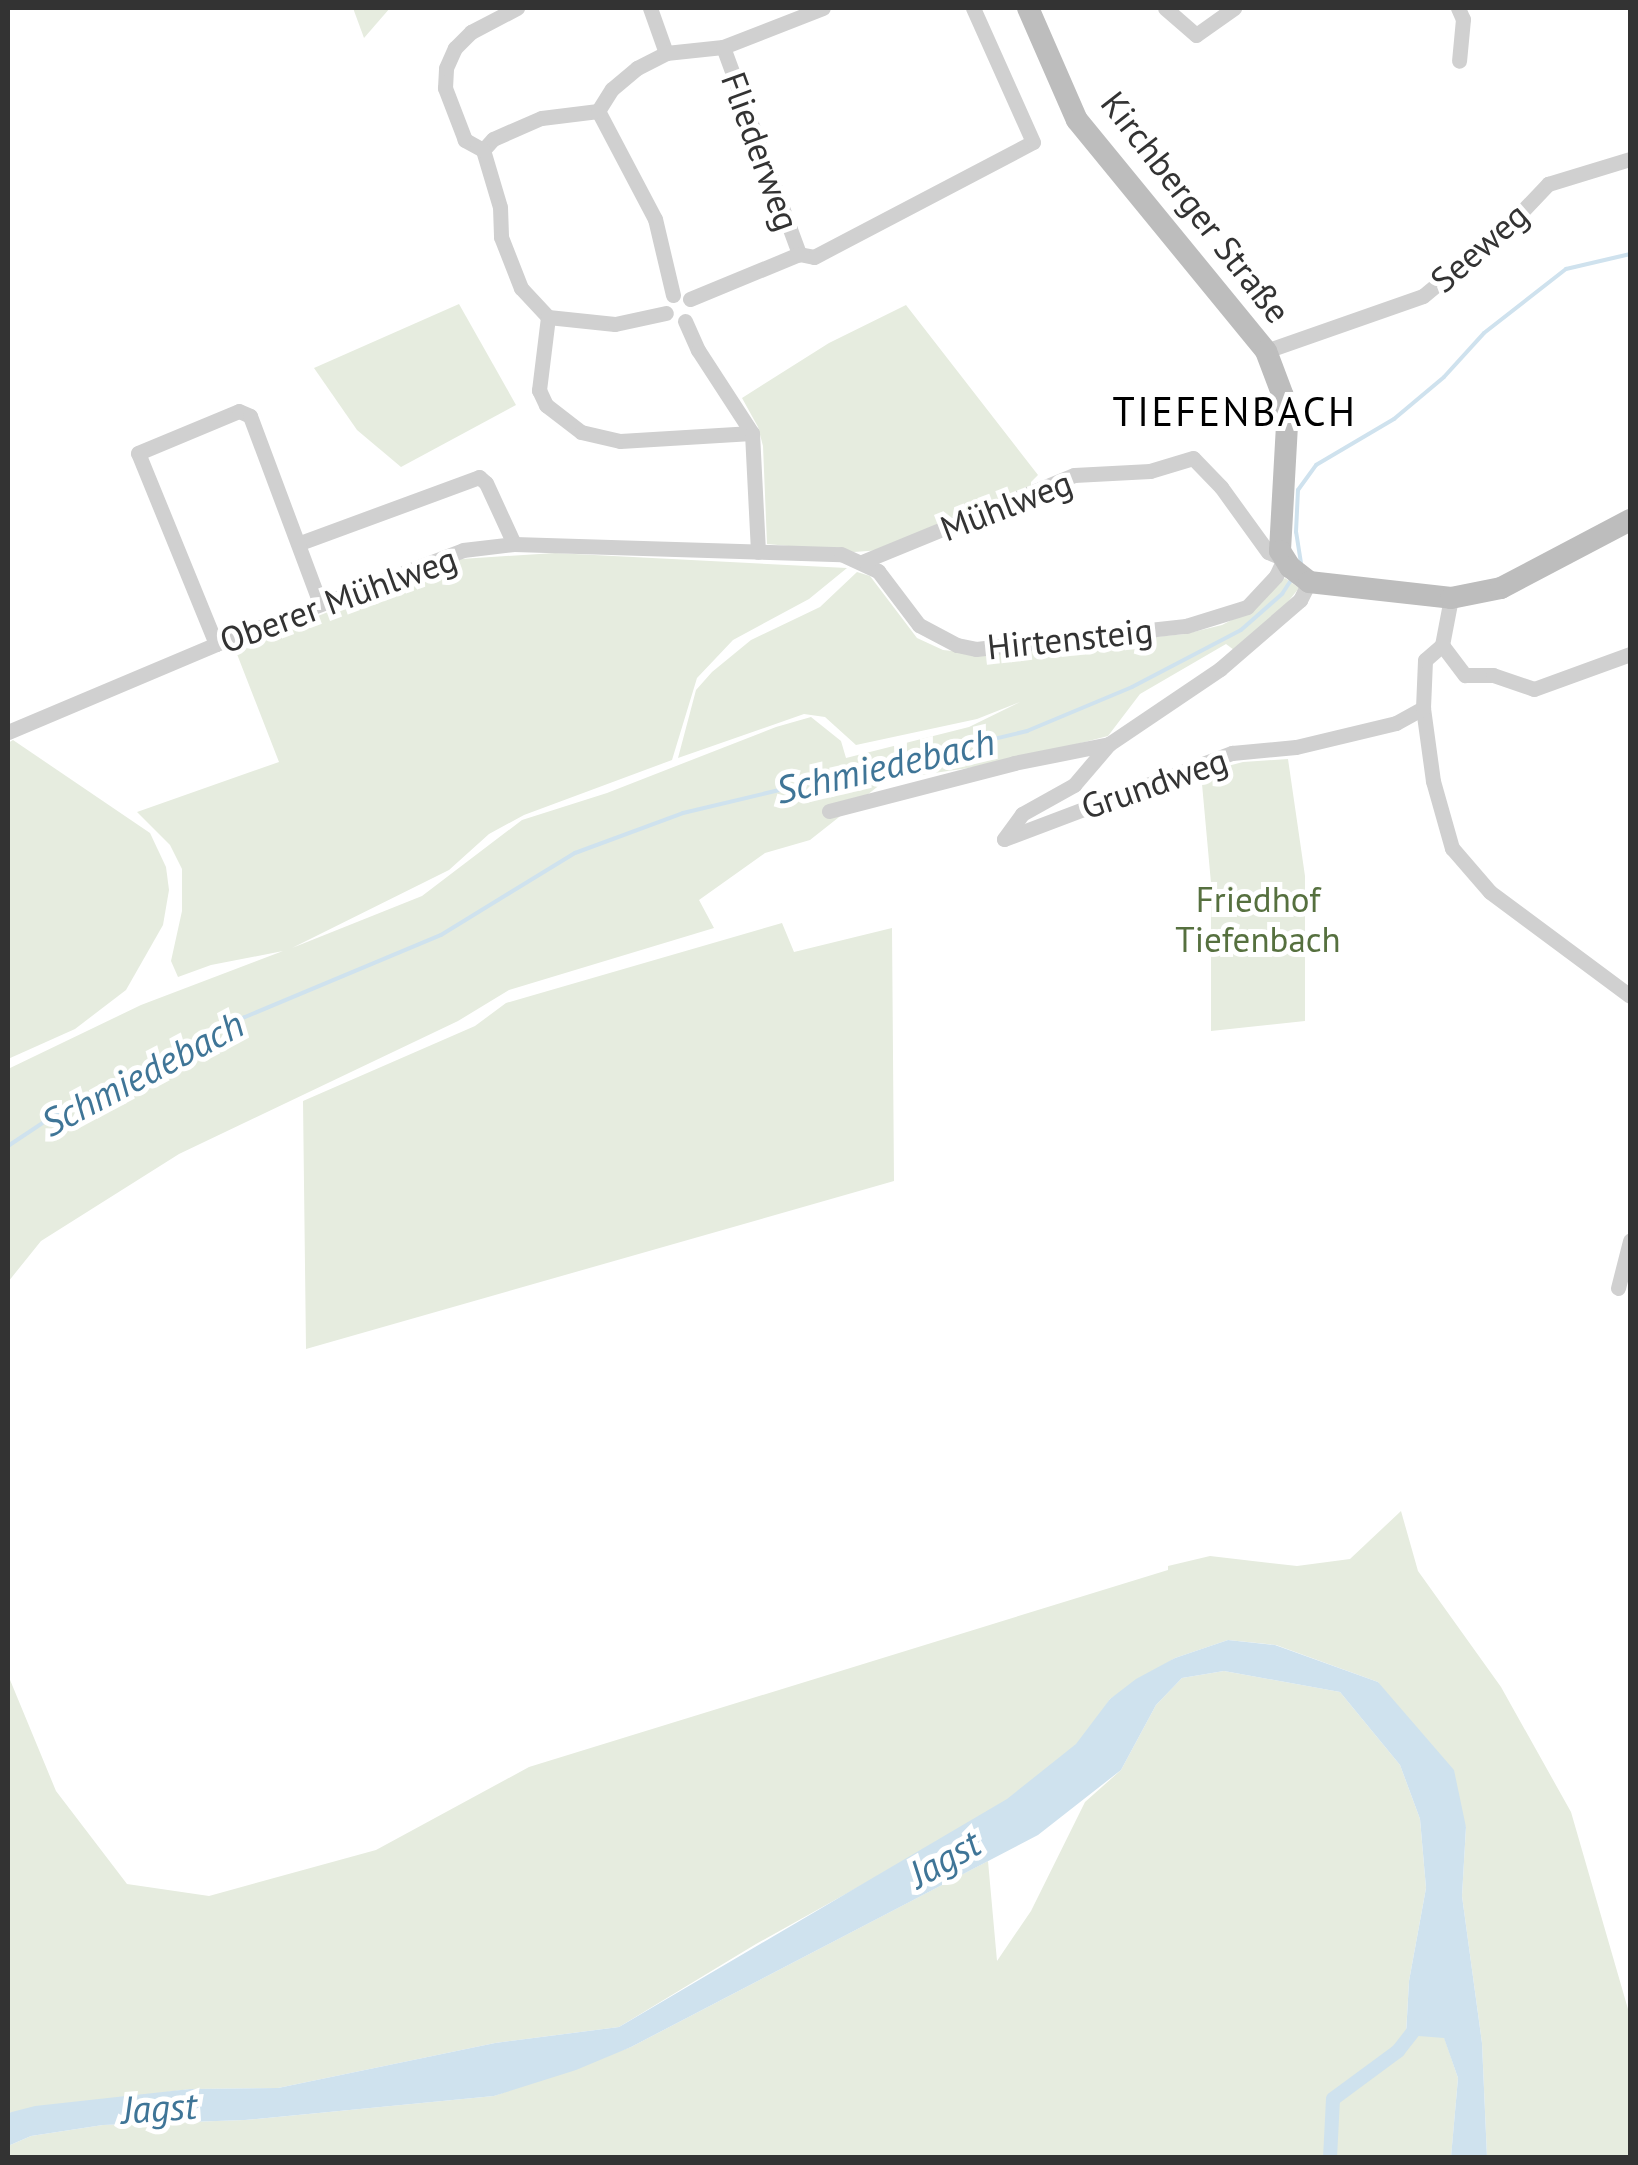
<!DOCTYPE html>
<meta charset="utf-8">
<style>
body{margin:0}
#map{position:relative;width:1638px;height:2165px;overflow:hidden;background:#fff;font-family:"PT Sans",sans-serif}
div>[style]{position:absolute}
.green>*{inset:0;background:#e6ecdf}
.water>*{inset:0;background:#cfe2ee}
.stream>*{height:4px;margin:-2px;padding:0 2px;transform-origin:2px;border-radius:2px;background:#cfe2ee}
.canal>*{height:14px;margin:-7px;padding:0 7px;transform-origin:7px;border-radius:7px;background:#cfe2ee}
.minor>*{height:15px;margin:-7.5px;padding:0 7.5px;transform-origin:7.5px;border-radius:7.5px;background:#d0d0d0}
.secondary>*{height:22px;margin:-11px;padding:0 11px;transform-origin:11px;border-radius:11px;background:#bdbdbd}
span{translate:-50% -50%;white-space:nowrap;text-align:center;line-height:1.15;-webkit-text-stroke:10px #fff;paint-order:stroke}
.street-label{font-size:35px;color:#333}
.park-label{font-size:35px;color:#56703f}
.water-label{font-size:38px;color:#3f7597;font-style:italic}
.quarter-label{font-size:40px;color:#000;letter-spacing:2.5px}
.frame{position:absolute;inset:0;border:10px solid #333;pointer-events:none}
</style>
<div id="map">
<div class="green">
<i style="clip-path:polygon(353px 8px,390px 8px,364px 38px)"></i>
<i style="clip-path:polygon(459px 304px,516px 405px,401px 467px,357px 430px,314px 368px)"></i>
<i style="clip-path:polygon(906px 305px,1038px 475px,1031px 482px,1031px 490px,881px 550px,854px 552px,767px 544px,763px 446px,758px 427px,742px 398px,829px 343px)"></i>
<i style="clip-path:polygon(555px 553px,847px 568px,809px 599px,733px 640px,697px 678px,672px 760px,524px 815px,489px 834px,449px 870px,292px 948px,422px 896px,522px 820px,607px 793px,776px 727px,811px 717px,841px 741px,846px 758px,969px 727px,1020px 702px,977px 719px,856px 745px,825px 717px,804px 714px,678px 758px,696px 690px,712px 672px,751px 640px,820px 607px,857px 572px,870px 576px,917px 638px,943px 650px,980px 654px,1185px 634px,1222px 625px,1251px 610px,1285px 578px,1299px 588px,1272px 622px,1234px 650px,1226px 644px,1140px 694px,1108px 736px,1003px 763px,886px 780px,810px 840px,765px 853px,699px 900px,714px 928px,509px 990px,458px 1021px,179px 1154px,41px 1241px,8px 1282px,8px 1069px,141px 1005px,283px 951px,211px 965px,178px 977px,171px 961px,182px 911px,182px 869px,170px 845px,137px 812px,279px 762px,235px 649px,461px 559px)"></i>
<i style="clip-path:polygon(13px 740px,150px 833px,166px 867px,169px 890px,163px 925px,126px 990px,75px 1029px,8px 1059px,8px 743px)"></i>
<i style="clip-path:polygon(1288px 759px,1305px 876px,1305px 1021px,1211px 1031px,1211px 883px,1201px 773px,1243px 762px)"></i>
<i style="clip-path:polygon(782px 923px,794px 952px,892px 928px,894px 1181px,306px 1349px,303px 1101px,475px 1026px,506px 1003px)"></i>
<i style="clip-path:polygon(1401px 1511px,1418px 1571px,1501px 1687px,1571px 1812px,1630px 2016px,1630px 2157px,1487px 2157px,1482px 2043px,1462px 1896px,1466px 1827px,1378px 1682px,1276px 1645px,1228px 1640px,1175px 1658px,1110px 1699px,1064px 1772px,756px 1944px,619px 2027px,495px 2043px,278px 2088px,190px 2089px,8px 2113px,8px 1675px,56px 1791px,127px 1884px,209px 1896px,376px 1850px,529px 1767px,1168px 1570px,1168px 1566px,1210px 1556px,1297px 1566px,1350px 1559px)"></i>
<i style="clip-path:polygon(1224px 1671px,1340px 1692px,1400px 1765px,1420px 1819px,1426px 1888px,1409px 1981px,1406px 2034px,1444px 2037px,1458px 2078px,1451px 2158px,8px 2158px,8px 2146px,31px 2136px,103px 2125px,245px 2120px,494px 2096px,631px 2047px,988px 1861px,997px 1961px,1031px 1911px,1085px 1802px,1121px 1770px,1156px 1705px,1182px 1678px)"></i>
</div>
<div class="water">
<i style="clip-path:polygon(1228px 1640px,1275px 1645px,1378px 1682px,1454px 1770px,1466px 1827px,1462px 1896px,1482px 2043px,1487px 2157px,1451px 2157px,1458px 2078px,1444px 2038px,1406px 2035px,1409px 1981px,1426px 1888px,1420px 1819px,1400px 1765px,1340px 1692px,1224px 1671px,1182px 1678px,1156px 1705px,1121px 1770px,1038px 1835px,631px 2047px,576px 2070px,494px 2096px,245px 2120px,103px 2125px,31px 2136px,8px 2146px,8px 2113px,35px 2106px,190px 2089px,278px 2088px,495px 2043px,619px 2027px,1007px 1799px,1076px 1744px,1110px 1699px,1136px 1679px,1175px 1658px)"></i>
</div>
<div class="stream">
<i style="left:1301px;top:563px;width:31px;rotate:-99deg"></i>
<i style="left:1296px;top:532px;width:42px;rotate:-87.3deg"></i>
<i style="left:1298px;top:490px;width:31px;rotate:-54deg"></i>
<i style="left:1316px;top:465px;width:91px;rotate:-30.5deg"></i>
<i style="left:1394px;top:419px;width:65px;rotate:-40deg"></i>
<i style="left:1444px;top:377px;width:59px;rotate:-47.7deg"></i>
<i style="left:1484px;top:333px;width:104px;rotate:-38deg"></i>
<i style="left:1566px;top:269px;width:66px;rotate:-13.2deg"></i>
<i style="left:8px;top:1146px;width:58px;rotate:-33.7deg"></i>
<i style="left:56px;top:1114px;width:212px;rotate:-27.2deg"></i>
<i style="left:245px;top:1017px;width:212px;rotate:-22.7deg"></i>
<i style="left:441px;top:935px;width:157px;rotate:-31.5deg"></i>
<i style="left:575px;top:853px;width:115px;rotate:-20.3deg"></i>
<i style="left:683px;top:813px;width:354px;rotate:-13.4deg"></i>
<i style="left:1027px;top:731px;width:114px;rotate:-22.7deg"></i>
<i style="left:1132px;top:687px;width:123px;rotate:-27.6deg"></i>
<i style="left:1241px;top:630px;width:55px;rotate:-41.3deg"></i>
<i style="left:1282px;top:594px;width:17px;rotate:-57deg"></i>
</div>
<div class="canal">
<i style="left:1330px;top:2158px;width:59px;rotate:-87.1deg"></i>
<i style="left:1333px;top:2099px;width:81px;rotate:-36.4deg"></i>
<i style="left:1398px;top:2051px;width:39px;rotate:-52deg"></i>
</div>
<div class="minor">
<i style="left:650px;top:8px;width:48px;rotate:70.4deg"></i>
<i style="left:1165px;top:8px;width:41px;rotate:41.1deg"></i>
<i style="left:1196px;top:35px;width:47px;rotate:-35.4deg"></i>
<i style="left:1458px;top:8px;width:12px;rotate:66deg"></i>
<i style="left:1463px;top:19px;width:42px;rotate:95.4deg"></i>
<i style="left:723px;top:47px;width:221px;rotate:69.8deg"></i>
<i style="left:598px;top:111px;width:57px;rotate:173deg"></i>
<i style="left:541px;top:118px;width:52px;rotate:156.4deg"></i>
<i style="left:493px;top:139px;width:15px;rotate:132deg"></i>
<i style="left:483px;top:150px;width:59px;rotate:73.4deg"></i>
<i style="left:500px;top:207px;width:30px;rotate:88deg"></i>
<i style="left:501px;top:237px;width:55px;rotate:68.6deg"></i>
<i style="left:521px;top:288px;width:40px;rotate:47deg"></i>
<i style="left:548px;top:317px;width:74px;rotate:97deg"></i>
<i style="left:539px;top:390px;width:17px;rotate:65deg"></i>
<i style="left:546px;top:405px;width:44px;rotate:37.6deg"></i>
<i style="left:581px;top:432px;width:40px;rotate:13deg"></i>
<i style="left:620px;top:441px;width:132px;rotate:-3.5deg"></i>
<i style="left:483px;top:150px;width:21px;rotate:-151deg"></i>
<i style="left:465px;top:140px;width:56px;rotate:-111deg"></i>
<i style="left:445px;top:88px;width:20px;rotate:-87deg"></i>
<i style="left:446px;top:68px;width:22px;rotate:-66deg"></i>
<i style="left:455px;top:48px;width:23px;rotate:-45deg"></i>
<i style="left:471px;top:32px;width:52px;rotate:-27.6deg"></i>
<i style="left:673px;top:295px;width:78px;rotate:-103.3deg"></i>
<i style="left:655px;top:219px;width:122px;rotate:-117.8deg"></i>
<i style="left:598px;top:111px;width:26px;rotate:-58deg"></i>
<i style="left:612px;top:89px;width:33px;rotate:-40deg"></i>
<i style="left:637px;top:68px;width:33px;rotate:-27deg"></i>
<i style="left:666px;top:53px;width:57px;rotate:-6deg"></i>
<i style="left:723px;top:47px;width:107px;rotate:-21.3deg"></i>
<i style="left:690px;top:299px;width:118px;rotate:-22.4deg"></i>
<i style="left:799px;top:254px;width:15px;rotate:11deg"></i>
<i style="left:814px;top:257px;width:247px;rotate:-27.7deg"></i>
<i style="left:1033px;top:142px;width:147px;rotate:-114.1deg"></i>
<i style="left:548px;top:317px;width:67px;rotate:6deg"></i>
<i style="left:615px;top:324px;width:52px;rotate:-12.2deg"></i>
<i style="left:685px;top:321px;width:32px;rotate:66deg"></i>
<i style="left:698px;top:350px;width:99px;rotate:57deg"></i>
<i style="left:752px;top:433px;width:119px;rotate:87.1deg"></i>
<i style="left:1266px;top:351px;width:166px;rotate:-19.3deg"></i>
<i style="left:1423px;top:296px;width:114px;rotate:-39.7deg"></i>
<i style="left:1511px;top:223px;width:54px;rotate:-46.5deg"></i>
<i style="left:1548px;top:184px;width:86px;rotate:-17deg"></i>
<i style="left:300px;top:543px;width:191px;rotate:-20.2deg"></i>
<i style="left:479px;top:477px;width:9px;rotate:41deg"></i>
<i style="left:486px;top:483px;width:67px;rotate:65.3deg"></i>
<i style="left:1451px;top:598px;width:48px;rotate:100.8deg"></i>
<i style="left:1442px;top:645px;width:38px;rotate:53deg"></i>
<i style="left:1465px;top:675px;width:28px"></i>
<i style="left:1493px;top:675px;width:43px;rotate:18.9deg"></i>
<i style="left:1534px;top:689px;width:102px;rotate:-20deg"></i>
<i style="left:216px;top:644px;width:206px;rotate:-112.2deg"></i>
<i style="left:138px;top:453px;width:109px;rotate:-22.6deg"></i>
<i style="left:239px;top:411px;width:12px;rotate:24deg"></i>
<i style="left:250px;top:416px;width:200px;rotate:69.5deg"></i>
<i style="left:1423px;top:708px;width:74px;rotate:82.2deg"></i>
<i style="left:1433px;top:781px;width:70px;rotate:74.2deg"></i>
<i style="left:1452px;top:848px;width:58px;rotate:49.2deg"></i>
<i style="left:1490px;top:892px;width:174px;rotate:36.6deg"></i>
<i style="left:8px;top:732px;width:226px;rotate:-22.9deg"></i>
<i style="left:216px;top:644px;width:264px;rotate:-20.8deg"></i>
<i style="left:463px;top:550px;width:51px;rotate:-6.7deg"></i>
<i style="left:514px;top:544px;width:327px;rotate:1.8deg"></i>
<i style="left:841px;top:554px;width:41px;rotate:24.7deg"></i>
<i style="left:878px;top:571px;width:68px;rotate:52.8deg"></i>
<i style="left:919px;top:625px;width:43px;rotate:27.8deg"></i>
<i style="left:957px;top:645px;width:19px;rotate:12deg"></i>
<i style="left:976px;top:649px;width:211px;rotate:-6.3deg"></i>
<i style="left:1186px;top:626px;width:64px;rotate:-17.3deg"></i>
<i style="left:1247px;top:607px;width:42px;rotate:-46.9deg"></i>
<i style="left:1276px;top:576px;width:19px;rotate:-65deg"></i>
<i style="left:1284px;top:559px;width:17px;rotate:-156deg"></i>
<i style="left:1268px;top:552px;width:80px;rotate:-125.9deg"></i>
<i style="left:1221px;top:487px;width:40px;rotate:-134deg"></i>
<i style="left:1193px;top:458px;width:45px;rotate:163.2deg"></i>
<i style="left:1150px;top:471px;width:76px;rotate:177deg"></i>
<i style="left:1074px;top:475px;width:227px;rotate:157.7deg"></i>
<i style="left:829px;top:811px;width:191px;rotate:-14.5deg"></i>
<i style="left:1014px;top:763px;width:97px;rotate:-11.3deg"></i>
<i style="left:1109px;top:744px;width:134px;rotate:-34deg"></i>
<i style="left:1220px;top:669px;width:106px;rotate:-40.8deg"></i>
<i style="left:1300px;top:600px;width:20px;rotate:-63deg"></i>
<i style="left:1004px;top:839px;width:244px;rotate:-20.7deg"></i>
<i style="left:1232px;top:753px;width:64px;rotate:-5.4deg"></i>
<i style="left:1296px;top:747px;width:103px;rotate:-13.5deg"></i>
<i style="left:1396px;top:723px;width:31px;rotate:-29deg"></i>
<i style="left:1423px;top:708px;width:48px;rotate:-87.6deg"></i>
<i style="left:1425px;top:660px;width:23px;rotate:-41deg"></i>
<i style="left:1004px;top:839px;width:31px;rotate:-54deg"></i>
<i style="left:1022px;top:814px;width:60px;rotate:-29.1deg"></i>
<i style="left:1074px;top:785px;width:54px;rotate:-49.5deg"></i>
<i style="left:1618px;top:1288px;width:49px;rotate:-75.7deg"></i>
</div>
<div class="secondary">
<i style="left:1028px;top:8px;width:122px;rotate:66.4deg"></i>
<i style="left:1077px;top:120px;width:298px;rotate:50.7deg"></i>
<i style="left:1266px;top:351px;width:48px;rotate:69.3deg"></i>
<i style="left:1283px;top:396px;width:29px;rotate:82deg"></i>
<i style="left:1287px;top:425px;width:126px;rotate:93.2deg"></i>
<i style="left:1280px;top:551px;width:19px;rotate:58deg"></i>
<i style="left:1290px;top:567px;width:24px;rotate:38deg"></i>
<i style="left:1309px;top:582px;width:143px;rotate:6.4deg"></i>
<i style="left:1451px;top:598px;width:51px;rotate:-11.3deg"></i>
<i style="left:1501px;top:588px;width:146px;rotate:-27.8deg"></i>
</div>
<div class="street-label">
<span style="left:761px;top:151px;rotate:70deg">Fliederweg</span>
<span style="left:1196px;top:207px;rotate:52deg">Kirchberger Straße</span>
<span style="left:1479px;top:247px;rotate:-41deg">Seeweg</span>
<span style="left:1006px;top:505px;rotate:-21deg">Mühlweg</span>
<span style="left:338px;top:599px;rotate:-20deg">Oberer Mühlweg</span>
<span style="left:1070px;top:638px;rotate:-6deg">Hirtensteig</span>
<span style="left:1154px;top:783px;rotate:-19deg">Grundweg</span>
</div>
<div class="park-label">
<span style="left:1258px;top:919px">Friedhof<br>Tiefenbach</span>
</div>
<div class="water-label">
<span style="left:885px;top:765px;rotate:-13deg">Schmiedebach</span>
<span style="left:142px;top:1073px;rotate:-28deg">Schmiedebach</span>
<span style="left:944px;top:1858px;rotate:-30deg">Jagst</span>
<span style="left:159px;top:2107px;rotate:-4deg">Jagst</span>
</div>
<div class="quarter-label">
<span style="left:1235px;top:411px">TIEFENBACH</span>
</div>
<div class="frame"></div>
</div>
